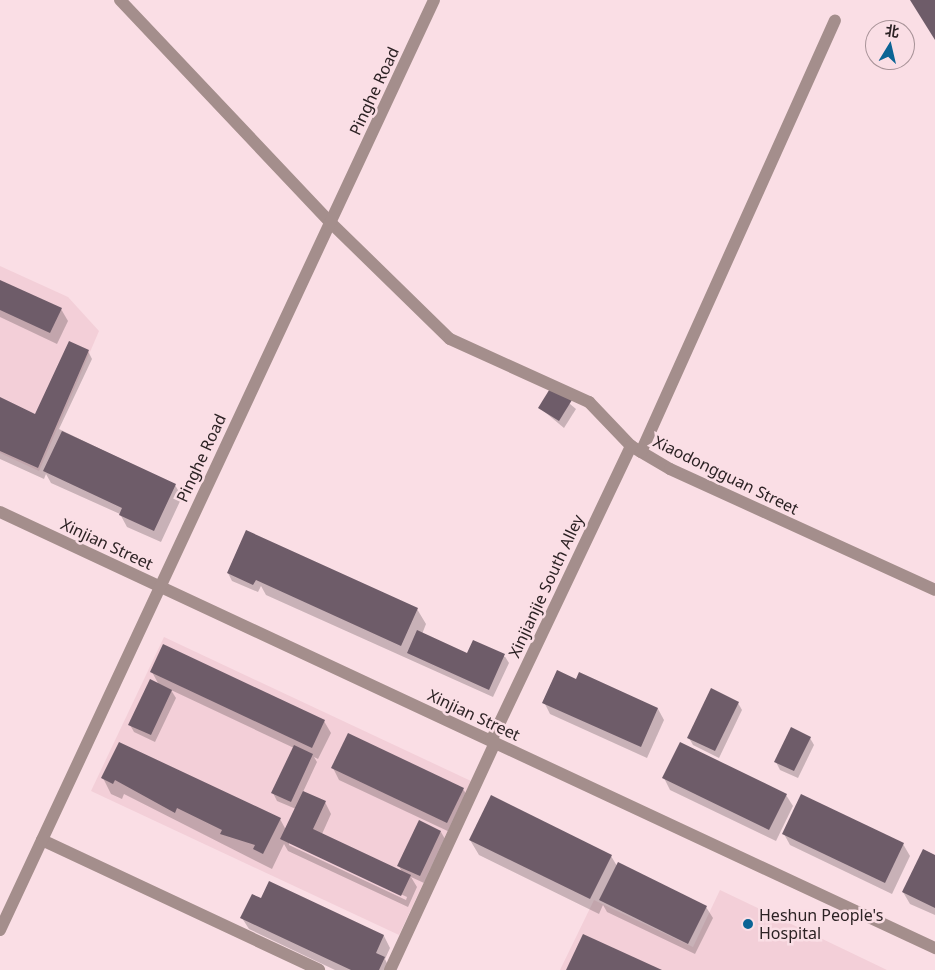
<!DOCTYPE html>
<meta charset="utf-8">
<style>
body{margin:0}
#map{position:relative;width:935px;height:970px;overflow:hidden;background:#fadee5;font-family:"Noto Sans","Noto Sans SC",sans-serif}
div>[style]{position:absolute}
.built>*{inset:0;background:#f3cfd8}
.shadow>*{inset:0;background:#0003}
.building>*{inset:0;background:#6e5c69}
.minor>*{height:12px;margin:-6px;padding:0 6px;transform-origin:6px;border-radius:6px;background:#a48e8c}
.dots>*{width:14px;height:14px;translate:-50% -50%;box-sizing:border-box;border:2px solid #fadee5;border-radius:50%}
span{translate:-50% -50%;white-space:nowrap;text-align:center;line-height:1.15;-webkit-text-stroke:5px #fadee5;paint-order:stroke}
.street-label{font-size:16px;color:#2c2224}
.poi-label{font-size:16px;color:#2c2224}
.left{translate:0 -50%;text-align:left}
.north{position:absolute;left:865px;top:20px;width:50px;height:50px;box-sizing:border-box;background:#fadee5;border:1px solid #a89398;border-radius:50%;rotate:9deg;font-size:14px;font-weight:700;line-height:20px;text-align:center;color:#2c2224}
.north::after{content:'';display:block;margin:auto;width:18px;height:22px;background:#0b6495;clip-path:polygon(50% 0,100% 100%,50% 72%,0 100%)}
</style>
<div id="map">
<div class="built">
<i style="clip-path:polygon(0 266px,68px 297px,99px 331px,39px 471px,0 453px)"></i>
<i style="clip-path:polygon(164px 637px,471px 781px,399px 935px,91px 791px)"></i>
<i style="clip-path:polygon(720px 890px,887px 970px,560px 970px,594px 900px,693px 947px)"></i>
</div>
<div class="shadow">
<i style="clip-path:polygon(0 281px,61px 309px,68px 321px,57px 344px,0 317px)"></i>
<i style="clip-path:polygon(88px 351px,92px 359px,59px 429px,175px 485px,182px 497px,161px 542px,127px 527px,120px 514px,51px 483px,46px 474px,44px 479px,0 459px,0 399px,38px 416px)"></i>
<i style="clip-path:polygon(552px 389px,576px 409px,564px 428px,540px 408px)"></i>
<i style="clip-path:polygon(228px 573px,417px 609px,426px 624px,422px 634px,468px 655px,504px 655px,509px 663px,493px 697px,266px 595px,261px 586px,258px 592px,232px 581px)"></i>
<i style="clip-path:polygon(evenodd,152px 672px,324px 721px,331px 733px,318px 759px,314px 757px,317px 762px,303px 792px,325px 802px,331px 814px,322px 834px,402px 872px,399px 866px,441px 832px,445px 839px,424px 883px,411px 877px,417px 887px,408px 907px,288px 851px,284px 844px,272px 869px,124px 794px,122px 799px,111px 794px,103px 778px,119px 744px,280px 819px,286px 830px,296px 809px,277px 801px,273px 793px,294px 748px,171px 690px,176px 698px,155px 742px,134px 732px,130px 725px,159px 685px,152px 672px,289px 842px,407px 897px,406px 900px,289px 845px,289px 842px)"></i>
<i style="clip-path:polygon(577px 681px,658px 709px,664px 720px,647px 758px,550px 714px,544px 702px)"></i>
<i style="clip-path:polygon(738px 703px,742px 710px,719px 758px,693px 745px,689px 738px)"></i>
<i style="clip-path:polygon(810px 738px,814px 745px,798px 778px,780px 770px,776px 762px)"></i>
<i style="clip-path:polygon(333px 768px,463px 789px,470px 800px,454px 834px,339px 780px)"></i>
<i style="clip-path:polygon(664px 778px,786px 795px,793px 806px,776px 841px,670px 790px)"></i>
<i style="clip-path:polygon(784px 834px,903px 844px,910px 856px,892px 894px,790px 845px)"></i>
<i style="clip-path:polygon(470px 840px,611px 856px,617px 866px,706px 907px,713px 918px,695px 954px,607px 912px,603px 905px,599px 914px,479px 855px)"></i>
<i style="clip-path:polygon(935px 857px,935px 915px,910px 904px,903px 892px)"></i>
<i style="clip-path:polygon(270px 883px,384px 936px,390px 948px,385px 959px,390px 970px,335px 970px,249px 929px,242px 918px,261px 900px)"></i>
</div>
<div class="building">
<i style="clip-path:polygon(910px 0,935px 0,935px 40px)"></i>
<i style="clip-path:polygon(0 280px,62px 308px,50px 333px,0 310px)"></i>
<i style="clip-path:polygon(69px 341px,89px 350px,38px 468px,0 451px,0 397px,35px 414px)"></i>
<i style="clip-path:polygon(551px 387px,572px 400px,559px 421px,538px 408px)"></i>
<i style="clip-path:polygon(62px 431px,176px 484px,154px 531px,119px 515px,122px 508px,43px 471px)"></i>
<i style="clip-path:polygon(246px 530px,418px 608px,401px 646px,256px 580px,253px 585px,227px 573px)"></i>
<i style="clip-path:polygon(417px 630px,467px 653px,473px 640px,505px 654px,489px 690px,407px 653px)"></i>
<i style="clip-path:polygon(163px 644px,325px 720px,312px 748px,150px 672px)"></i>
<i style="clip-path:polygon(557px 670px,576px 679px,579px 672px,658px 708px,641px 747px,542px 703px)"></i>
<i style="clip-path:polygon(150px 679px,172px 690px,151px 735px,128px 725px)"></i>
<i style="clip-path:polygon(711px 688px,739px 702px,715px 751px,687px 738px)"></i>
<i style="clip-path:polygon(791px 727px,811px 737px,794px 771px,774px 762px)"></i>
<i style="clip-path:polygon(348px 733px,464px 788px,447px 823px,331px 768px)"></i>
<i style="clip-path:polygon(119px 742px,281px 818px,263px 854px,253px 849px,255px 845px,220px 834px,222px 830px,177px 808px,175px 813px,115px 780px,113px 784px,101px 778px)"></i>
<i style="clip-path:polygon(680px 742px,787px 794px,769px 830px,662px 778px)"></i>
<i style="clip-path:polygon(294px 745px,313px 754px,291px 802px,271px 793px)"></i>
<i style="clip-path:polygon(303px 791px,326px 801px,313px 829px,411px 875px,401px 896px,280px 839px)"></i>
<i style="clip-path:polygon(801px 794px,904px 843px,885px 883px,782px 834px)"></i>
<i style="clip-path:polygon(491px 795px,612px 855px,590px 899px,469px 840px)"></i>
<i style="clip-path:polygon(419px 820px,441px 831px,420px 876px,397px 866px)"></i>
<i style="clip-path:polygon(923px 849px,935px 855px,935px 908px,902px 892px)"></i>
<i style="clip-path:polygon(618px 862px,707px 906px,688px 944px,599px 900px)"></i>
<i style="clip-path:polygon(269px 881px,384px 935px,376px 953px,385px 957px,379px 970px,351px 970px,240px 918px,252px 894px,261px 898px)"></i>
<i style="clip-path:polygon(583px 934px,662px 970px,566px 970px)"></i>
</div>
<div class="minor">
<i style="left:120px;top:0;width:307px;rotate:46.6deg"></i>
<i style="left:331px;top:223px;width:166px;rotate:44.3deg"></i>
<i style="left:450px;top:339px;width:153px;rotate:24.4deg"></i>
<i style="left:589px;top:402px;width:61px;rotate:46.3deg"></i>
<i style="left:631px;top:446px;width:45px;rotate:30.5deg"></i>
<i style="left:670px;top:469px;width:291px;rotate:24.5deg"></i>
<i style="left:641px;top:452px;width:473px;rotate:-65.8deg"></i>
<i style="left:0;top:512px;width:1032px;rotate:25deg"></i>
<i style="left:491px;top:741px;width:327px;rotate:-64.6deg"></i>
<i style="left:42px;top:840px;width:306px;rotate:25.1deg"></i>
<i style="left:0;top:930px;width:1026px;rotate:-64.98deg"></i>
<i style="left:390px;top:970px;width:250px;rotate:-65.2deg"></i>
</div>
<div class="dots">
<i style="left:748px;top:924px;background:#0b6495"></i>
</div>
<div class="street-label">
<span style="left:374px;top:91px;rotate:-65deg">Pinghe Road</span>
<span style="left:201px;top:458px;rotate:-65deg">Pinghe Road</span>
<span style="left:726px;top:475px;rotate:26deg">Xiaodongguan Street</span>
<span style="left:107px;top:544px;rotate:25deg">Xinjian Street</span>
<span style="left:546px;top:586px;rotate:-65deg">Xinjianjie South Alley</span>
<span style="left:474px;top:715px;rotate:25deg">Xinjian Street</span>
</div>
<div class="poi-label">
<span class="left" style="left:759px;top:924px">Heshun People's<br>Hospital</span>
</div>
<div class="north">北</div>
</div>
